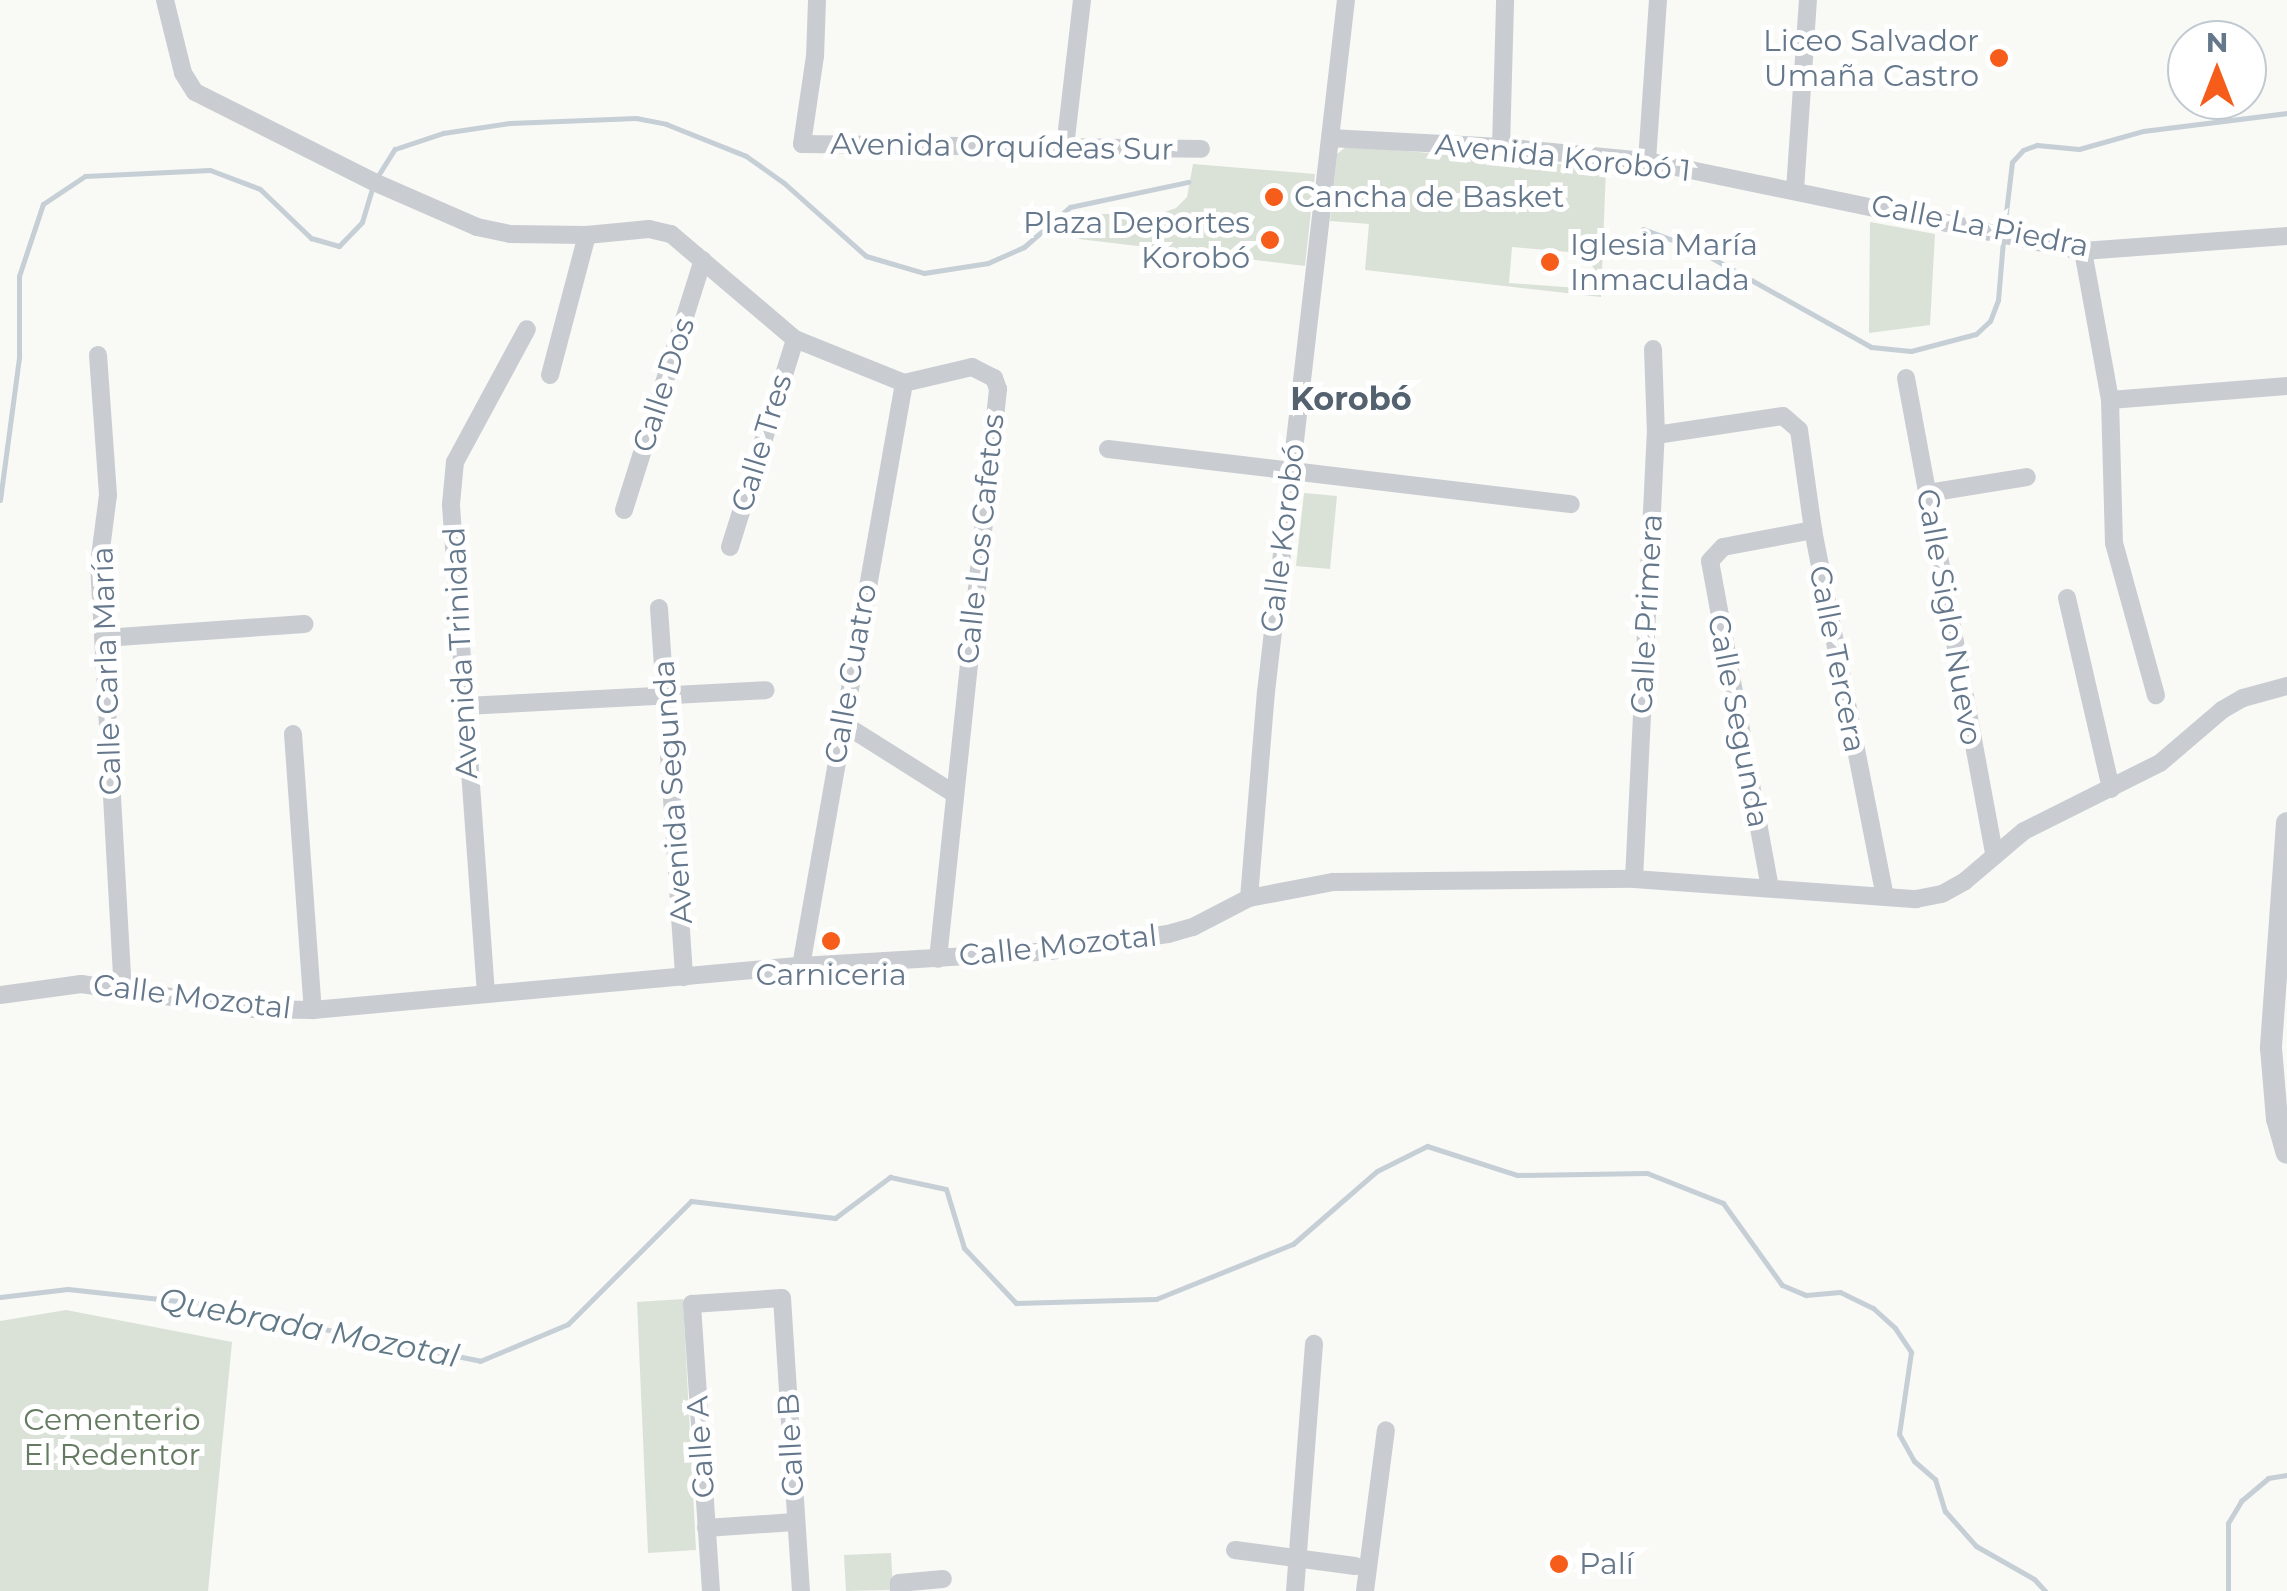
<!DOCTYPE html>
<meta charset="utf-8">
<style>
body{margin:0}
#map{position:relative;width:2287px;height:1591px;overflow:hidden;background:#f9f9f6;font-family:Montserrat,sans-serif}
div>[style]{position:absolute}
.green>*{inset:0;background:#dae2d7}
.stream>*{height:5px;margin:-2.5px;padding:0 2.5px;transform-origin:2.5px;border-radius:2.5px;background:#c5cfd5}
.minor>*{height:18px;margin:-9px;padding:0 9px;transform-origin:9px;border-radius:9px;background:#c9cdd1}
.tertiary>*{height:22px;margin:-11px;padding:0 11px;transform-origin:11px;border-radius:11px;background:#c9cdd1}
.dots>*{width:28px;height:28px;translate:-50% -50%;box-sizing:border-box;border:5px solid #fff;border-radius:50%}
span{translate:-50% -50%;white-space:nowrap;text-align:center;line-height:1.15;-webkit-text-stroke:10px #fff;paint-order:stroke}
.poi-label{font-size:30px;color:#65778b}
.right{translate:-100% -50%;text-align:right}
.left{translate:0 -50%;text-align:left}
.street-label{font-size:30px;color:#65778b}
.park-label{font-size:30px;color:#647b61}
.neighbourhood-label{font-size:32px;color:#54616f;font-weight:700}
.water-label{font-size:32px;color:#617986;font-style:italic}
.north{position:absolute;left:2167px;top:20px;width:100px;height:100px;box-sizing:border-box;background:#fff;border:2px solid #c1c9d1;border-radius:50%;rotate:0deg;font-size:28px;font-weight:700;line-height:40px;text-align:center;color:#65778b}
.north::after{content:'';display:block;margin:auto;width:35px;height:45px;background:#f65c1a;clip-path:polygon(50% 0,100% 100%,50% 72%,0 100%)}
</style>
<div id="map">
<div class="green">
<i style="clip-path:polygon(evenodd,1347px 146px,1606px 168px,1601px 297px,1365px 270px,1369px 224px,1330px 221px,1337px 154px,1347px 146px,1512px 247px,1581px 253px,1596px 271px,1578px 288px,1509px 283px,1512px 247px)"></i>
<i style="clip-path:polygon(1193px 164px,1315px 174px,1305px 266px,1079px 239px,1084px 219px,1096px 214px,1159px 214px,1176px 208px,1187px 197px)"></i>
<i style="clip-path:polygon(1870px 222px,1935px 234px,1930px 325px,1869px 333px)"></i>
<i style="clip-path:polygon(1304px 493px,1337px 496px,1330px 569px,1296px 566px)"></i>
<i style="clip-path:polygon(683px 1299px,696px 1550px,648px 1553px,637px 1302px)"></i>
<i style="clip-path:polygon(66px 1310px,232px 1342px,208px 1591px,0 1591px,0 1321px)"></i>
<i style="clip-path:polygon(891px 1553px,893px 1590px,846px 1591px,844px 1555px)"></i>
</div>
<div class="stream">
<i style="left:1643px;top:229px;width:54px;rotate:20.4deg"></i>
<i style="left:1694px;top:248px;width:203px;rotate:29.2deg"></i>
<i style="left:1871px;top:347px;width:40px;rotate:5.7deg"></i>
<i style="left:1911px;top:351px;width:67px;rotate:-14.7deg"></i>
<i style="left:1976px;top:334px;width:19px;rotate:-43deg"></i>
<i style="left:1990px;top:321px;width:22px;rotate:-69deg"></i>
<i style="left:1998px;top:300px;width:60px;rotate:-85.2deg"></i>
<i style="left:2004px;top:229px;width:67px;rotate:-83.2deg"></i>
<i style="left:2012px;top:162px;width:16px;rotate:-47deg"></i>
<i style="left:2023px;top:150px;width:15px;rotate:-20deg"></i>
<i style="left:2037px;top:145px;width:42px;rotate:5.4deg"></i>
<i style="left:2079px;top:149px;width:66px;rotate:-15.7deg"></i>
<i style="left:2143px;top:131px;width:145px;rotate:-7.1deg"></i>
<i style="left:0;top:500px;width:143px;rotate:-82.4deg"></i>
<i style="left:19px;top:358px;width:82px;rotate:-90deg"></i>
<i style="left:19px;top:276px;width:76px;rotate:-71.6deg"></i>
<i style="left:43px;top:204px;width:50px;rotate:-33.7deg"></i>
<i style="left:85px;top:176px;width:125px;rotate:-2.7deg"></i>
<i style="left:210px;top:170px;width:53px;rotate:20.8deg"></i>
<i style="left:260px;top:189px;width:71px;rotate:43.9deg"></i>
<i style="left:311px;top:238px;width:29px;rotate:16deg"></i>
<i style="left:339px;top:246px;width:33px;rotate:-46deg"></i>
<i style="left:362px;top:222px;width:42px;rotate:-73.3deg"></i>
<i style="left:374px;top:182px;width:39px;rotate:-58deg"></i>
<i style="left:395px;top:149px;width:51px;rotate:-18.4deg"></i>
<i style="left:443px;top:133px;width:68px;rotate:-8.5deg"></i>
<i style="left:510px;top:123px;width:126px;rotate:-2.3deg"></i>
<i style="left:636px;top:118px;width:31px;rotate:11deg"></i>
<i style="left:666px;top:124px;width:86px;rotate:21.8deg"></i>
<i style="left:746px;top:156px;width:47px;rotate:35.4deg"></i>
<i style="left:784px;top:183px;width:110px;rotate:41.7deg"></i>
<i style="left:866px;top:256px;width:60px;rotate:16.3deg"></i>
<i style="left:924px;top:273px;width:65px;rotate:-8.9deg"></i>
<i style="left:988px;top:263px;width:39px;rotate:-24deg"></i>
<i style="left:1024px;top:247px;width:61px;rotate:-41deg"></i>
<i style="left:1070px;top:207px;width:121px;rotate:-12deg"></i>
<i style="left:0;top:1297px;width:68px;rotate:-6.7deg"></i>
<i style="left:68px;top:1289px;width:129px;rotate:6.2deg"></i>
<i style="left:196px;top:1303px;width:290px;rotate:11.5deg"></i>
<i style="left:480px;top:1361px;width:95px;rotate:-22.8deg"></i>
<i style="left:568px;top:1324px;width:174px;rotate:-45deg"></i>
<i style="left:691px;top:1201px;width:145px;rotate:6.7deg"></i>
<i style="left:835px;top:1218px;width:69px;rotate:-36.7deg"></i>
<i style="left:890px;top:1177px;width:57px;rotate:12.1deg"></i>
<i style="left:946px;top:1189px;width:62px;rotate:73deg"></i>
<i style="left:964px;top:1248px;width:76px;rotate:46.6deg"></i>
<i style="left:1016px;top:1303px;width:140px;rotate:-1.6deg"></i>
<i style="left:1156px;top:1299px;width:148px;rotate:-21.9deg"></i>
<i style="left:1293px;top:1244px;width:111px;rotate:-41deg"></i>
<i style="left:1377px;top:1171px;width:56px;rotate:-26.6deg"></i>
<i style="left:1427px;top:1146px;width:95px;rotate:17.9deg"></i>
<i style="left:1517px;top:1175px;width:130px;rotate:-0.9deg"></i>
<i style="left:1647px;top:1173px;width:82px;rotate:21.5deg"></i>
<i style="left:1723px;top:1203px;width:101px;rotate:54.3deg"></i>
<i style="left:1782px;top:1285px;width:26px;rotate:23deg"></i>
<i style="left:1806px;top:1295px;width:34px;rotate:-5deg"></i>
<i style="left:1840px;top:1292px;width:37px;rotate:26deg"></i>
<i style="left:1873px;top:1308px;width:30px;rotate:42deg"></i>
<i style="left:1895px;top:1328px;width:29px;rotate:56deg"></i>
<i style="left:1911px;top:1352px;width:83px;rotate:98.3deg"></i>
<i style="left:1899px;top:1434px;width:31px;rotate:61deg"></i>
<i style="left:1914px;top:1461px;width:28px;rotate:41deg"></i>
<i style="left:1935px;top:1479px;width:34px;rotate:73deg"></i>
<i style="left:1945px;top:1511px;width:47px;rotate:48.5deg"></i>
<i style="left:1976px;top:1546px;width:67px;rotate:29.6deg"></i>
<i style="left:2034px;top:1579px;width:16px;rotate:47deg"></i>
<i style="left:2228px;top:1591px;width:68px;rotate:-90deg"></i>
<i style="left:2228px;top:1523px;width:26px;rotate:-59deg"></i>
<i style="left:2241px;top:1501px;width:35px;rotate:-40deg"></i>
<i style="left:2268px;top:1478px;width:19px;rotate:-9deg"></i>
</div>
<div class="minor">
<i style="left:165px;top:0;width:75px;rotate:76.1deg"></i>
<i style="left:183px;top:73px;width:22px;rotate:58deg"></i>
<i style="left:195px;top:92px;width:200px;rotate:26.7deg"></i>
<i style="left:374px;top:182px;width:112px;rotate:23.6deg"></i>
<i style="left:477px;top:227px;width:34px;rotate:12deg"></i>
<i style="left:510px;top:234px;width:77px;rotate:0.7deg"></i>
<i style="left:587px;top:235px;width:62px;rotate:-5.5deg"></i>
<i style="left:649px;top:229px;width:23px;rotate:13deg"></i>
<i style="left:671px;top:234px;width:162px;rotate:40.3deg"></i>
<i style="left:795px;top:339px;width:118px;rotate:22deg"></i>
<i style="left:904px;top:383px;width:70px;rotate:-13.2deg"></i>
<i style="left:972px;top:367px;width:25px;rotate:27deg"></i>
<i style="left:994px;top:378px;width:12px;rotate:70deg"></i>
<i style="left:998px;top:389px;width:573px;rotate:96.01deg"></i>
<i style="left:817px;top:0;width:56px;rotate:92deg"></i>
<i style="left:815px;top:56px;width:89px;rotate:98.4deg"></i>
<i style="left:802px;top:144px;width:399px;rotate:0.7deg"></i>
<i style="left:1330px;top:138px;width:171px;rotate:3deg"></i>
<i style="left:1501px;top:147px;width:147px;rotate:5.5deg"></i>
<i style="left:1647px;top:161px;width:445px;rotate:11.7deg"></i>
<i style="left:2083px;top:251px;width:205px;rotate:-4.2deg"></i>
<i style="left:1065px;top:147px;width:148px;rotate:-83.4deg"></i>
<i style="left:1501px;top:147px;width:147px;rotate:-88.4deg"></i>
<i style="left:1647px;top:161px;width:161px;rotate:-86.1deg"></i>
<i style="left:1795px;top:190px;width:190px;rotate:-86.1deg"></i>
<i style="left:2083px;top:251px;width:151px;rotate:79.7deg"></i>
<i style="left:2110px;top:400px;width:143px;rotate:88.4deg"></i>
<i style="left:2114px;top:543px;width:158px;rotate:74.6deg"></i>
<i style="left:98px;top:355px;width:140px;rotate:85.9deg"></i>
<i style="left:108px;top:495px;width:70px;rotate:97.4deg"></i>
<i style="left:99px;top:564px;width:425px;rotate:86.8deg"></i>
<i style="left:550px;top:375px;width:145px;rotate:-75.2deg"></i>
<i style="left:1906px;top:378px;width:486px;rotate:79.5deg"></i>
<i style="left:2110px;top:400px;width:178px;rotate:-4.5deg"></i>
<i style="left:1656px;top:435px;width:128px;rotate:-8.5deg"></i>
<i style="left:1783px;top:416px;width:21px;rotate:41deg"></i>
<i style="left:1799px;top:430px;width:101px;rotate:82deg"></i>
<i style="left:1813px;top:530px;width:374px;rotate:78.9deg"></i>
<i style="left:1108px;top:449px;width:466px;rotate:6.8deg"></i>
<i style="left:1928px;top:493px;width:100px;rotate:-9.2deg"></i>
<i style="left:624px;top:510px;width:262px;rotate:-72.5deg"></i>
<i style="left:730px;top:547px;width:218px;rotate:-72.6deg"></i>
<i style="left:2067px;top:598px;width:196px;rotate:77deg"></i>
<i style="left:659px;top:608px;width:370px;rotate:86.1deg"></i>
<i style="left:104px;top:638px;width:201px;rotate:-4deg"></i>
<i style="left:465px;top:706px;width:301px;rotate:-3deg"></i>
<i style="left:842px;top:723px;width:131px;rotate:32.2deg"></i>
<i style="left:293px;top:734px;width:277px;rotate:85.9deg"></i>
<i style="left:1634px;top:879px;width:445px;rotate:-87.2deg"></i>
<i style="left:1656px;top:435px;width:86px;rotate:-92deg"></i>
<i style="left:1770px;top:888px;width:332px;rotate:-100.4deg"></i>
<i style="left:1710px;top:561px;width:19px;rotate:-47deg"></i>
<i style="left:1723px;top:547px;width:92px;rotate:-10.7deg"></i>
<i style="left:1249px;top:898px;width:207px;rotate:-85.3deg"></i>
<i style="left:1266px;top:692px;width:697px;rotate:-83.41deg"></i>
<i style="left:801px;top:966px;width:592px;rotate:-79.98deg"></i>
<i style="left:486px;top:994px;width:491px;rotate:-94.1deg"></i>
<i style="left:451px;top:504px;width:42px;rotate:-84.6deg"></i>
<i style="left:455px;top:462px;width:151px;rotate:-61.6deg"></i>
<i style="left:0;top:995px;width:82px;rotate:-7.7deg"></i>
<i style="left:81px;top:984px;width:175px;rotate:8.2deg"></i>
<i style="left:254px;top:1009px;width:59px;rotate:1deg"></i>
<i style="left:313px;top:1010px;width:490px;rotate:-5.2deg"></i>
<i style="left:801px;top:966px;width:249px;rotate:-3.4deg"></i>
<i style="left:1050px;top:951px;width:119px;rotate:-8.2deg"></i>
<i style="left:1168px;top:934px;width:26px;rotate:-16deg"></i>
<i style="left:1193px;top:927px;width:63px;rotate:-27.4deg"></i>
<i style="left:1249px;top:898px;width:86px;rotate:-10.8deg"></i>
<i style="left:1333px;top:882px;width:301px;rotate:-0.6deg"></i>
<i style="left:1634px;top:879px;width:283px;rotate:4.1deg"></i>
<i style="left:1916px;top:899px;width:26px;rotate:-11deg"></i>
<i style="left:1942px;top:894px;width:26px;rotate:-29deg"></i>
<i style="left:1965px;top:881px;width:77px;rotate:-40.3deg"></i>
<i style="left:2024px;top:831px;width:152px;rotate:-26.6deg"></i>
<i style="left:2160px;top:763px;width:82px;rotate:-40.5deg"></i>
<i style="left:2222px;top:710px;width:24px;rotate:-30deg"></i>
<i style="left:2243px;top:698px;width:46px;rotate:-15.3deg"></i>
<i style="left:706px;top:1528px;width:89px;rotate:-3.9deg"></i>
<i style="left:1235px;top:1550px;width:121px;rotate:7.6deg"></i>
<i style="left:711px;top:1591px;width:288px;rotate:-93.8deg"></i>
<i style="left:692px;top:1304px;width:90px;rotate:-3.8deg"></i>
<i style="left:782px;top:1298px;width:294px;rotate:86.3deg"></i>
<i style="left:899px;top:1591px;width:8px;rotate:-90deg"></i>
<i style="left:899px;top:1583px;width:44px;rotate:-5.2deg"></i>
<i style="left:1295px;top:1591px;width:248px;rotate:-85.6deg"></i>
<i style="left:1365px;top:1591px;width:162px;rotate:-82.6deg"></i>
</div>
<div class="tertiary">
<i style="left:2287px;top:823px;width:226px;rotate:94.1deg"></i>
<i style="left:2271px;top:1048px;width:71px;rotate:85.2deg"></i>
<i style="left:2277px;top:1119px;width:35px;rotate:74deg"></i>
</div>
<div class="dots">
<i style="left:1999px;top:58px;background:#f65c1a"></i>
<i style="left:1274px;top:197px;background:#f65c1a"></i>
<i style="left:1270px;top:240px;background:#f65c1a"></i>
<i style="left:1550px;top:262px;background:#f65c1a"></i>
<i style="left:831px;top:941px;background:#f65c1a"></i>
<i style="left:1559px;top:1564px;background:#f65c1a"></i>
</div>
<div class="poi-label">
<span class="right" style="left:1979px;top:58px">Liceo Salvador<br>Umaña Castro</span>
<span class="left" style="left:1294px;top:197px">Cancha de Basket</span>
<span class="right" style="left:1250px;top:240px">Plaza Deportes<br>Korobó</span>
<span class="left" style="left:1570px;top:262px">Iglesia María<br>Inmaculada</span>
<span style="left:831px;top:975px">Carniceria</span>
<span class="left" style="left:1579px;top:1564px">Palí</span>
</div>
<div class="street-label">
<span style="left:1002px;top:147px;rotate:1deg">Avenida Orquídeas Sur</span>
<span style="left:1563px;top:158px;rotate:6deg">Avenida Korobó 1</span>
<span style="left:1980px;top:226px;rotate:11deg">Calle La Piedra</span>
<span style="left:664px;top:385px;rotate:-72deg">Calle Dos</span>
<span style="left:762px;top:443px;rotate:-73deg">Calle Tres</span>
<span style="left:1283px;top:538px;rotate:-83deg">Calle Korobó</span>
<span style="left:981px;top:539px;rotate:-84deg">Calle Los Cafetos</span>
<span style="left:1647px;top:614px;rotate:-87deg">Calle Primera</span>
<span style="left:1949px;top:617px;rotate:80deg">Calle Siglo Nuevo</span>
<span style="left:461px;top:653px;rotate:-93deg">Avenida Trinidad</span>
<span style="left:1837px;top:659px;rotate:79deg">Calle Tercera</span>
<span style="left:107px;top:671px;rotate:-92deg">Calle Carla María</span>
<span style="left:851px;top:674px;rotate:-80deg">Calle Cuatro</span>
<span style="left:1738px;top:721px;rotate:79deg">Calle Segunda</span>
<span style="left:673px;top:792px;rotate:-94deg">Avenida Segunda</span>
<span style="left:1058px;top:946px;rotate:-6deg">Calle Mozotal</span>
<span style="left:192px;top:997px;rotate:7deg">Calle Mozotal</span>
<span style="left:791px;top:1445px;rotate:-93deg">Calle B</span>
<span style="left:701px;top:1447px;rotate:-94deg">Calle A</span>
</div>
<div class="park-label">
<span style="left:112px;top:1437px">Cementerio<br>El Redentor</span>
</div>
<div class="neighbourhood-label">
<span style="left:1351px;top:399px">Korobó</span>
</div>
<div class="water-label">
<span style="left:309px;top:1328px;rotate:11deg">Quebrada Mozotal</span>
</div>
<div class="north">N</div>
</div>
